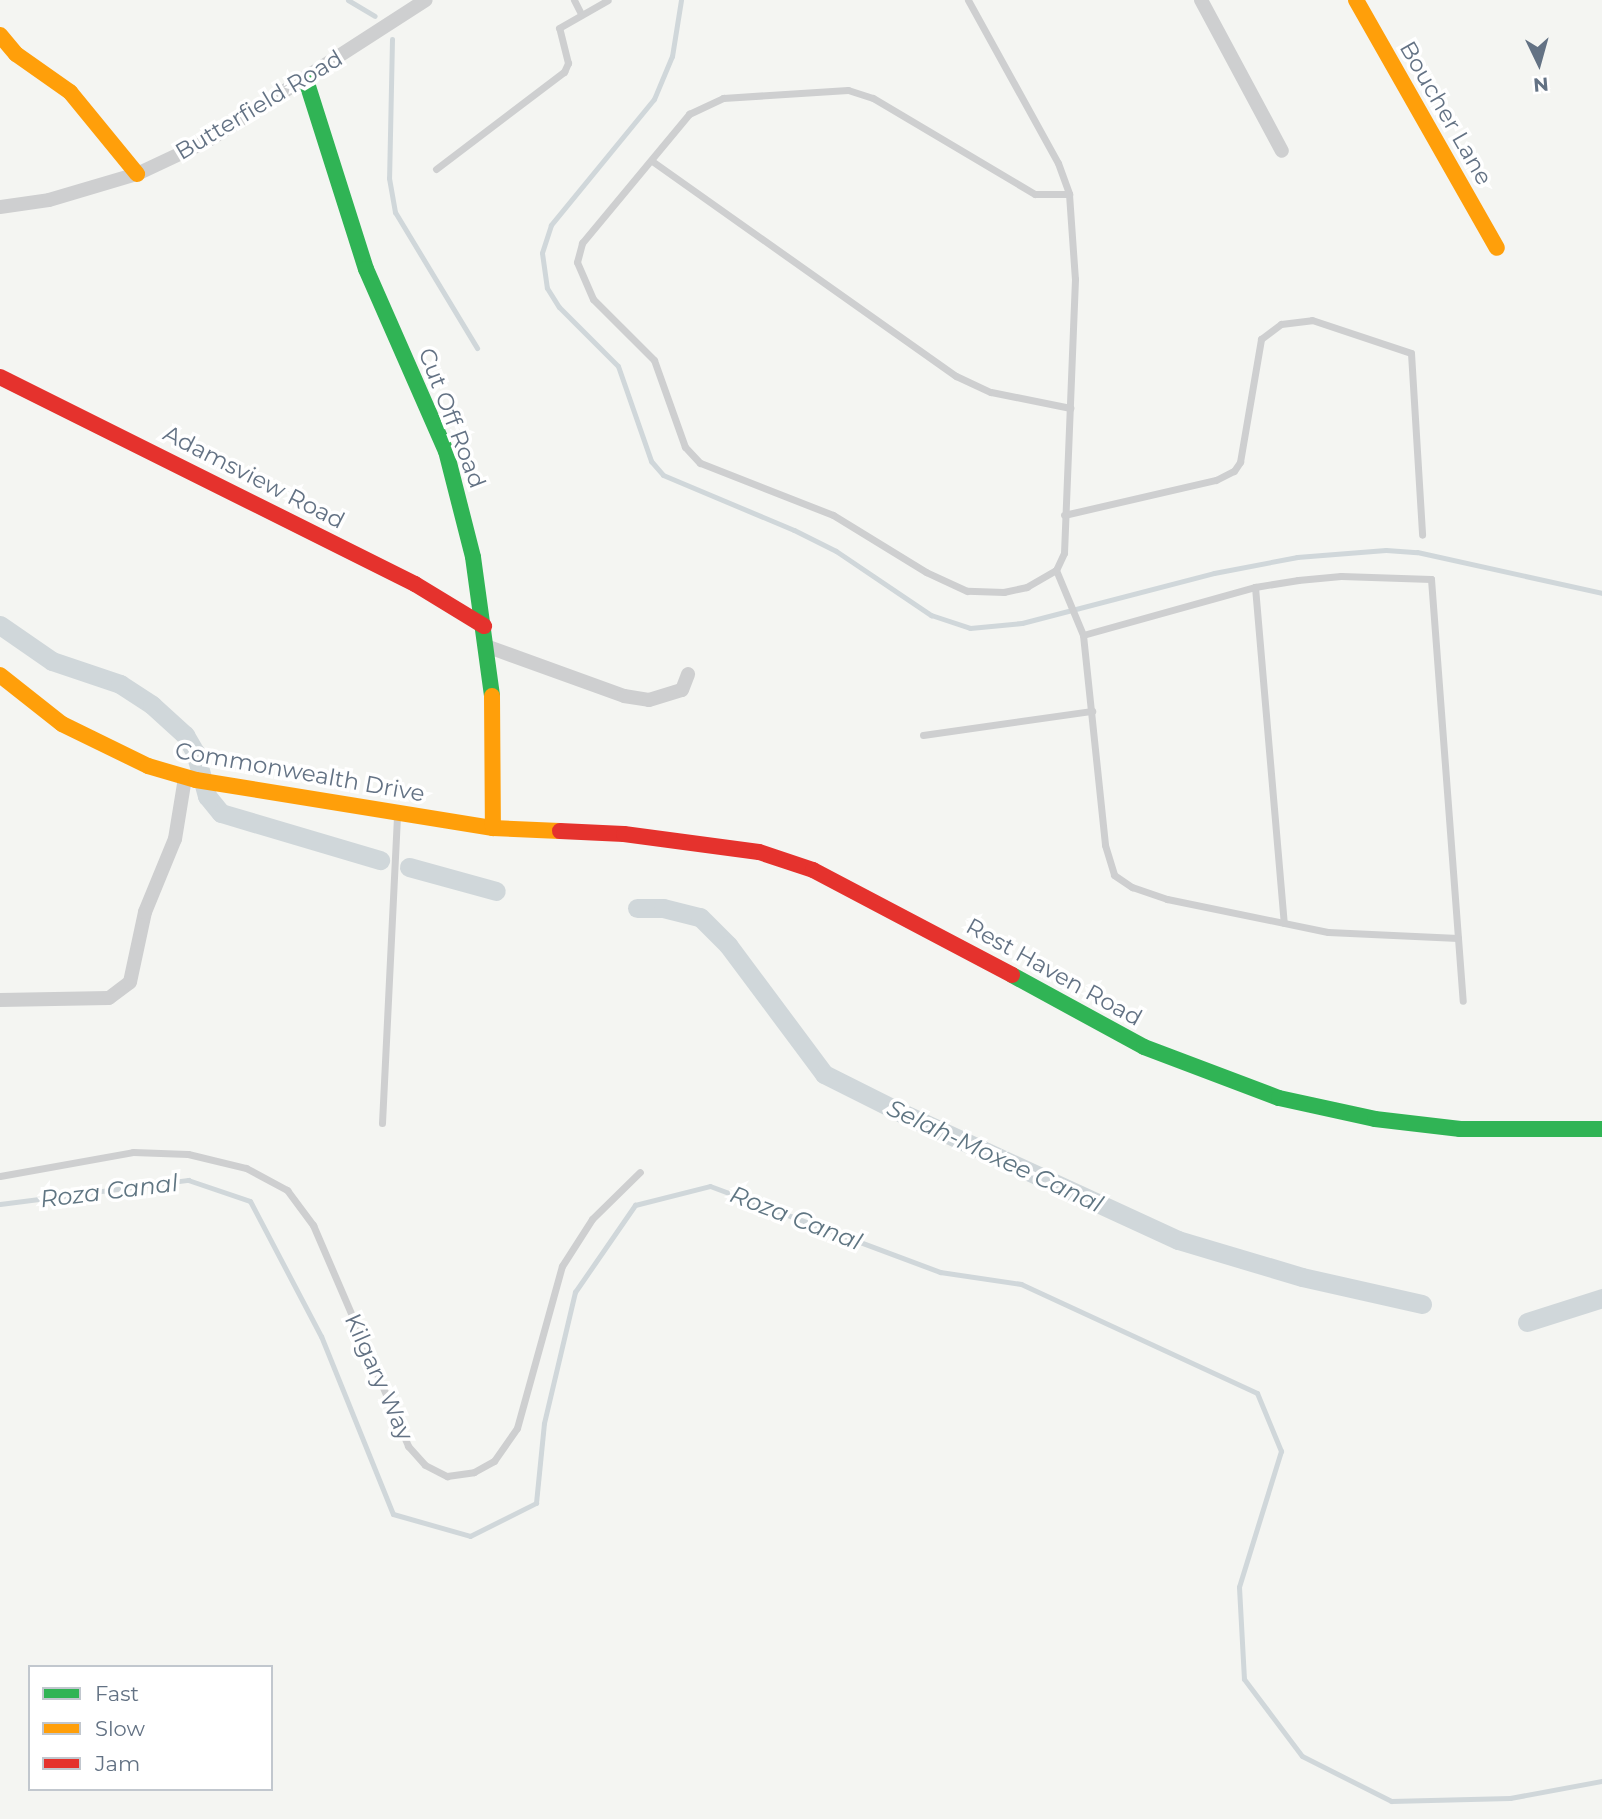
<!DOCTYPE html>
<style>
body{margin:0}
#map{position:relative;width:1602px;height:1819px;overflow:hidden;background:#f4f5f2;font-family:Montserrat,sans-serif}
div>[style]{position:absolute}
.stream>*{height:5px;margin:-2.5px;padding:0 2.5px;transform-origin:2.5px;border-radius:2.5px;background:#d0d7da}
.canal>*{height:19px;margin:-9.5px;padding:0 9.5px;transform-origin:9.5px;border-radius:9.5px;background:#d0d7da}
.lane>*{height:7px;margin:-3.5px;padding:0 3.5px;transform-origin:3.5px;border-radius:3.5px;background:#cecfd0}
.street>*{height:14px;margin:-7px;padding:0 7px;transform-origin:7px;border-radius:7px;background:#cecfd0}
.fast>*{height:16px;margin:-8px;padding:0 8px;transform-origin:8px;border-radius:8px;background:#30b455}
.slow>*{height:16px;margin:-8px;padding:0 8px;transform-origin:8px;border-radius:8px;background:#ff9f0a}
.jam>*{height:16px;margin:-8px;padding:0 8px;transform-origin:8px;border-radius:8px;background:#e5322d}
span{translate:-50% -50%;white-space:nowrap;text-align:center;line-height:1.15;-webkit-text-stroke:7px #fff;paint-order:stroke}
.street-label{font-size:23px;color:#637284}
.water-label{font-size:24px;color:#5f7582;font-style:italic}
.legend{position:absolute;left:28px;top:1665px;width:245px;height:126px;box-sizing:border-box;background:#fff;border:2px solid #c1c7ce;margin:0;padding:9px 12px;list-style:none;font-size:21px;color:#637284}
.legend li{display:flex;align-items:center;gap:14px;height:35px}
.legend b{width:35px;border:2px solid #c1c7ce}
.north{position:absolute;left:1504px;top:28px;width:70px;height:70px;-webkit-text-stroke:5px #fff;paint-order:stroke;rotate:175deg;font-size:19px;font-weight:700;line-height:28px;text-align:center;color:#637284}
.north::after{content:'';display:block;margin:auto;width:24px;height:32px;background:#637284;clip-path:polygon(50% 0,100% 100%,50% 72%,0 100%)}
</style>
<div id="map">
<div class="stream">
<i style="left:348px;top:0;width:31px;rotate:31deg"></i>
<i style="left:681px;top:0;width:57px;rotate:99.1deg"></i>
<i style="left:672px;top:56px;width:47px;rotate:112.7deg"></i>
<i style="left:654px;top:99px;width:163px;rotate:129.3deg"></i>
<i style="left:551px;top:225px;width:29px;rotate:108deg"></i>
<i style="left:542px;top:253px;width:35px;rotate:82deg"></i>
<i style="left:547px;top:288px;width:22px;rotate:58deg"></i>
<i style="left:559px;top:307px;width:83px;rotate:45deg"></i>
<i style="left:618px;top:366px;width:101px;rotate:70.8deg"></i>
<i style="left:651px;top:461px;width:18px;rotate:49deg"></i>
<i style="left:663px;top:475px;width:142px;rotate:22.8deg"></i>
<i style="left:794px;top:530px;width:47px;rotate:26.6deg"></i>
<i style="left:836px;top:551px;width:115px;rotate:34deg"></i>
<i style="left:931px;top:615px;width:41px;rotate:18.4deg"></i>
<i style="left:970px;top:628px;width:52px;rotate:-5.5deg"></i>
<i style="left:1022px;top:623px;width:198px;rotate:-14.6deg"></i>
<i style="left:1214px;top:573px;width:85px;rotate:-10.9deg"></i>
<i style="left:1297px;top:557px;width:89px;rotate:-4.5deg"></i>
<i style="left:1386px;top:550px;width:31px;rotate:4deg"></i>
<i style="left:1417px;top:552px;width:189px;rotate:12.5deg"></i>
<i style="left:392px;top:39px;width:139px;rotate:91.2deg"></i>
<i style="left:389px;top:178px;width:35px;rotate:80deg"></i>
<i style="left:395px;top:212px;width:159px;rotate:58.9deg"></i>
<i style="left:0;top:1204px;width:190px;rotate:-7.3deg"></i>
<i style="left:188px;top:1180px;width:65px;rotate:18.7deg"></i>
<i style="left:250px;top:1201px;width:153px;rotate:62.3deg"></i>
<i style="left:321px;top:1336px;width:192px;rotate:68deg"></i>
<i style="left:393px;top:1514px;width:80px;rotate:15.9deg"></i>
<i style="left:470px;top:1536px;width:74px;rotate:-26.6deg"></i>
<i style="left:536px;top:1503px;width:80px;rotate:-84.3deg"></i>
<i style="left:544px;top:1423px;width:135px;rotate:-76.7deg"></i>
<i style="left:575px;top:1292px;width:106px;rotate:-55.4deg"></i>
<i style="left:635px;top:1205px;width:77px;rotate:-14.2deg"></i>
<i style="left:710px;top:1186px;width:246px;rotate:20.5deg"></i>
<i style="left:940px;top:1272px;width:82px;rotate:8.4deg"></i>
<i style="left:1021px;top:1284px;width:260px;rotate:24.8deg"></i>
<i style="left:1257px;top:1393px;width:63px;rotate:67.5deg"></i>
<i style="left:1281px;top:1451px;width:142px;rotate:107.2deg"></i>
<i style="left:1239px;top:1587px;width:92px;rotate:86.9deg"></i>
<i style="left:1244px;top:1679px;width:96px;rotate:53deg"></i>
<i style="left:1302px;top:1756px;width:100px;rotate:26.8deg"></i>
<i style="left:1391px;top:1801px;width:119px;rotate:-1.4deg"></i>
<i style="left:1510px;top:1798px;width:94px;rotate:-10.5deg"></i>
</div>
<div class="canal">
<i style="left:0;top:625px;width:63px;rotate:34.7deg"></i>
<i style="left:52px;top:661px;width:72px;rotate:18.7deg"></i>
<i style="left:120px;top:684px;width:38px;rotate:33deg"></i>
<i style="left:152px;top:705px;width:45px;rotate:42.3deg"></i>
<i style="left:185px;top:735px;width:20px;rotate:60deg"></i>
<i style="left:195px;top:752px;width:46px;rotate:74.7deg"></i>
<i style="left:207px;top:796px;width:22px;rotate:51deg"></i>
<i style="left:221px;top:813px;width:166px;rotate:16.5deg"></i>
<i style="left:409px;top:867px;width:90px;rotate:15.4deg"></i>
<i style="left:637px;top:908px;width:26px"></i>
<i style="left:663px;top:908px;width:38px;rotate:14deg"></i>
<i style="left:700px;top:917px;width:40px;rotate:45deg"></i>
<i style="left:728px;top:945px;width:161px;rotate:53.3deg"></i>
<i style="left:824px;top:1074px;width:87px;rotate:26.6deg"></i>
<i style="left:902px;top:1113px;width:304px;rotate:24.7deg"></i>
<i style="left:1178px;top:1240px;width:129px;rotate:16.6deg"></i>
<i style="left:1302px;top:1277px;width:123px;rotate:12.7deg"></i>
<i style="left:1527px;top:1322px;width:79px;rotate:-17.7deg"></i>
</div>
<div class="lane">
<i style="left:574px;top:0;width:16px;rotate:63deg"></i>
<i style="left:968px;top:0;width:186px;rotate:61.1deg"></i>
<i style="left:1058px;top:163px;width:33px;rotate:70deg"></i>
<i style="left:1069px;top:194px;width:85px;rotate:86deg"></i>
<i style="left:1075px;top:279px;width:274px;rotate:92.3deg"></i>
<i style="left:1064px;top:553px;width:19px;rotate:115deg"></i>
<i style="left:1056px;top:570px;width:70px;rotate:67.4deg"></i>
<i style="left:1083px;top:635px;width:211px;rotate:84deg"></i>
<i style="left:1105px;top:845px;width:31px;rotate:73deg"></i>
<i style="left:1114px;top:875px;width:22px;rotate:34deg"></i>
<i style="left:1132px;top:887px;width:37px;rotate:19deg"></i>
<i style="left:1167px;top:899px;width:164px;rotate:11.6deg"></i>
<i style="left:1328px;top:932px;width:130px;rotate:2.6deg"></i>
<i style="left:652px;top:161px;width:372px;rotate:35.3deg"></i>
<i style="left:956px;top:376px;width:38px;rotate:25deg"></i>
<i style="left:991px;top:392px;width:81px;rotate:11.4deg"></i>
<i style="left:436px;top:169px;width:161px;rotate:-37.2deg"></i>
<i style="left:564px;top:72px;width:10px;rotate:-66deg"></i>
<i style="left:568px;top:63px;width:36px;rotate:-104deg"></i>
<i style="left:559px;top:28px;width:56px;rotate:-29.7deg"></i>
<i style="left:1064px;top:515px;width:156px;rotate:-13deg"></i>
<i style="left:1216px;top:480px;width:20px;rotate:-27deg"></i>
<i style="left:1234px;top:471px;width:11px;rotate:-56deg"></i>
<i style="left:1240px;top:462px;width:125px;rotate:-80.3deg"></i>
<i style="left:1261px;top:339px;width:25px;rotate:-37deg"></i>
<i style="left:1281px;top:324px;width:31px;rotate:-7deg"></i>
<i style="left:1312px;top:320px;width:104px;rotate:18.4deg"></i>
<i style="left:1411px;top:353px;width:182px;rotate:86.5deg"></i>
<i style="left:1056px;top:570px;width:34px;rotate:150deg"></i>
<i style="left:1027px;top:587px;width:24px;rotate:168deg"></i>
<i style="left:1004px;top:592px;width:37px;rotate:-178deg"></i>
<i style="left:967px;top:591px;width:45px;rotate:-155.1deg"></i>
<i style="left:926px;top:572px;width:109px;rotate:-148.5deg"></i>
<i style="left:833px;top:515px;width:143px;rotate:-158.6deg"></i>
<i style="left:700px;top:463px;width:22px;rotate:-133deg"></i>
<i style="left:685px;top:447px;width:92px;rotate:-109.6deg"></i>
<i style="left:654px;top:360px;width:86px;rotate:-135deg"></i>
<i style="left:593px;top:299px;width:40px;rotate:-113.4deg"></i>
<i style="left:577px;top:262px;width:20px;rotate:-75deg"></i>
<i style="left:582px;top:243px;width:168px;rotate:-50.3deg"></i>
<i style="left:689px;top:114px;width:38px;rotate:-25deg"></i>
<i style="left:723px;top:98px;width:125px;rotate:-3.7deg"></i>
<i style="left:848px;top:90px;width:26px;rotate:18deg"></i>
<i style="left:873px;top:98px;width:188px;rotate:30.7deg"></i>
<i style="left:1035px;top:194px;width:34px"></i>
<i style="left:1255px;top:587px;width:337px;rotate:85.1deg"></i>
<i style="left:1083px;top:635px;width:179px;rotate:-15.6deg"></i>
<i style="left:1255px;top:587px;width:44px;rotate:-9.2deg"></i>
<i style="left:1298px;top:580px;width:43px;rotate:-5.3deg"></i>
<i style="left:1341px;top:576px;width:90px;rotate:1.9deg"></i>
<i style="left:1431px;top:579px;width:423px;rotate:85.7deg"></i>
<i style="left:923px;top:735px;width:171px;rotate:-8.1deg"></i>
<i style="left:382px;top:1123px;width:310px;rotate:-87.2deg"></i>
<i style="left:0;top:1176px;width:135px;rotate:-10.2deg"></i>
<i style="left:133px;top:1152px;width:55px;rotate:2.1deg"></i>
<i style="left:188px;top:1154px;width:60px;rotate:13.6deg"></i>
<i style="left:246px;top:1168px;width:47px;rotate:28.2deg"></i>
<i style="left:287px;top:1190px;width:44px;rotate:53.4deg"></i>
<i style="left:313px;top:1225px;width:241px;rotate:66.7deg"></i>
<i style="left:408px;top:1446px;width:25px;rotate:48deg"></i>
<i style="left:425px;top:1465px;width:25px;rotate:27deg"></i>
<i style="left:447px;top:1476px;width:27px;rotate:-8deg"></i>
<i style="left:474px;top:1472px;width:23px;rotate:-29deg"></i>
<i style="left:494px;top:1461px;width:40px;rotate:-55.1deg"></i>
<i style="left:517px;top:1428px;width:168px;rotate:-74.5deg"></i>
<i style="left:562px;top:1266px;width:56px;rotate:-57.4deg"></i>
<i style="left:592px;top:1219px;width:67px;rotate:-44.4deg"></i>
</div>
<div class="street">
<i style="left:1201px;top:0;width:171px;rotate:61.8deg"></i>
<i style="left:0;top:207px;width:49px;rotate:-8.1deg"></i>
<i style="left:49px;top:200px;width:92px;rotate:-16.5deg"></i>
<i style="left:137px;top:174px;width:77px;rotate:-25.2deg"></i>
<i style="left:207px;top:141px;width:260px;rotate:-32.8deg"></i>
<i style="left:486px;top:646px;width:147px;rotate:19.9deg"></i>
<i style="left:624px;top:696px;width:25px;rotate:9deg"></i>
<i style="left:649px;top:700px;width:34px;rotate:-17deg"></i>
<i style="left:682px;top:690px;width:17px;rotate:-69deg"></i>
<i style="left:0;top:1000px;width:109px;rotate:-1.1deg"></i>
<i style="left:109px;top:998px;width:26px;rotate:-37deg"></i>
<i style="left:130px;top:982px;width:72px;rotate:-77.9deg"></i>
<i style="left:145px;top:912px;width:79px;rotate:-67.7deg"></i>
<i style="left:175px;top:839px;width:62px;rotate:-80.7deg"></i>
</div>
<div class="fast">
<i style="left:306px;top:80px;width:198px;rotate:72.4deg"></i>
<i style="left:366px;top:269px;width:199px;rotate:66.3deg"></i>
<i style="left:446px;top:451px;width:109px;rotate:75.7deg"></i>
<i style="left:473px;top:557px;width:140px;rotate:82.2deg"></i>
<i style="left:1012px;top:975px;width:150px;rotate:28.6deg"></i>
<i style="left:1144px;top:1047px;width:144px;rotate:20.7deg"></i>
<i style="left:1279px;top:1098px;width:98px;rotate:12.3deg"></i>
<i style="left:1375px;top:1119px;width:86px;rotate:6.7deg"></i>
<i style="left:1460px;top:1129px;width:142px"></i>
</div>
<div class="slow">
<i style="left:1356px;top:0;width:285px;rotate:60.4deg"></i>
<i style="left:0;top:35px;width:25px;rotate:50deg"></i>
<i style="left:16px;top:54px;width:66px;rotate:35.1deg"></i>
<i style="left:70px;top:92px;width:106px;rotate:50.7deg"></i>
<i style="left:0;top:675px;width:79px;rotate:38.3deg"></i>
<i style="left:62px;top:724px;width:96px;rotate:26deg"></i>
<i style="left:148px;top:766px;width:50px;rotate:16.3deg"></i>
<i style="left:196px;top:780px;width:301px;rotate:9.2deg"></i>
<i style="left:493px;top:828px;width:67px;rotate:2.6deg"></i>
<i style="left:492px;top:696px;width:132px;rotate:89.6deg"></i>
</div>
<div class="jam">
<i style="left:0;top:377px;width:464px;rotate:26.5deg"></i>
<i style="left:415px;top:584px;width:81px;rotate:31.3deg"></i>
<i style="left:560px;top:831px;width:64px;rotate:2.7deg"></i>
<i style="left:624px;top:834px;width:136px;rotate:7.6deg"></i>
<i style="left:759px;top:852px;width:57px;rotate:18.4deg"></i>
<i style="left:813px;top:870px;width:225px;rotate:27.8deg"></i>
</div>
<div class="street-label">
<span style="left:259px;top:105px;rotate:-31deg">Butterfield Road</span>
<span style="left:1446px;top:113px;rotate:60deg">Boucher Lane</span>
<span style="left:452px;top:418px;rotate:69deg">Cut Off Road</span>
<span style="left:254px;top:477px;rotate:27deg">Adamsview Road</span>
<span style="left:300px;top:772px;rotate:10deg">Commonwealth Drive</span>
<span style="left:1054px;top:972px;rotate:29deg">Rest Haven Road</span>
<span style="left:379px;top:1377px;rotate:66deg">Kilgary Way</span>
</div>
<div class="water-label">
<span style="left:995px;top:1156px;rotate:25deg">Selah-Moxee Canal</span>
<span style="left:109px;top:1191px;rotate:-7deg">Roza Canal</span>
<span style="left:796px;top:1218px;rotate:21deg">Roza Canal</span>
</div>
<ul class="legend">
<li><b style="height:9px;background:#30b455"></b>Fast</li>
<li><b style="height:9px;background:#ff9f0a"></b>Slow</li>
<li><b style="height:9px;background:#e5322d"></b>Jam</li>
</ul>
<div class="north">N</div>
</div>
